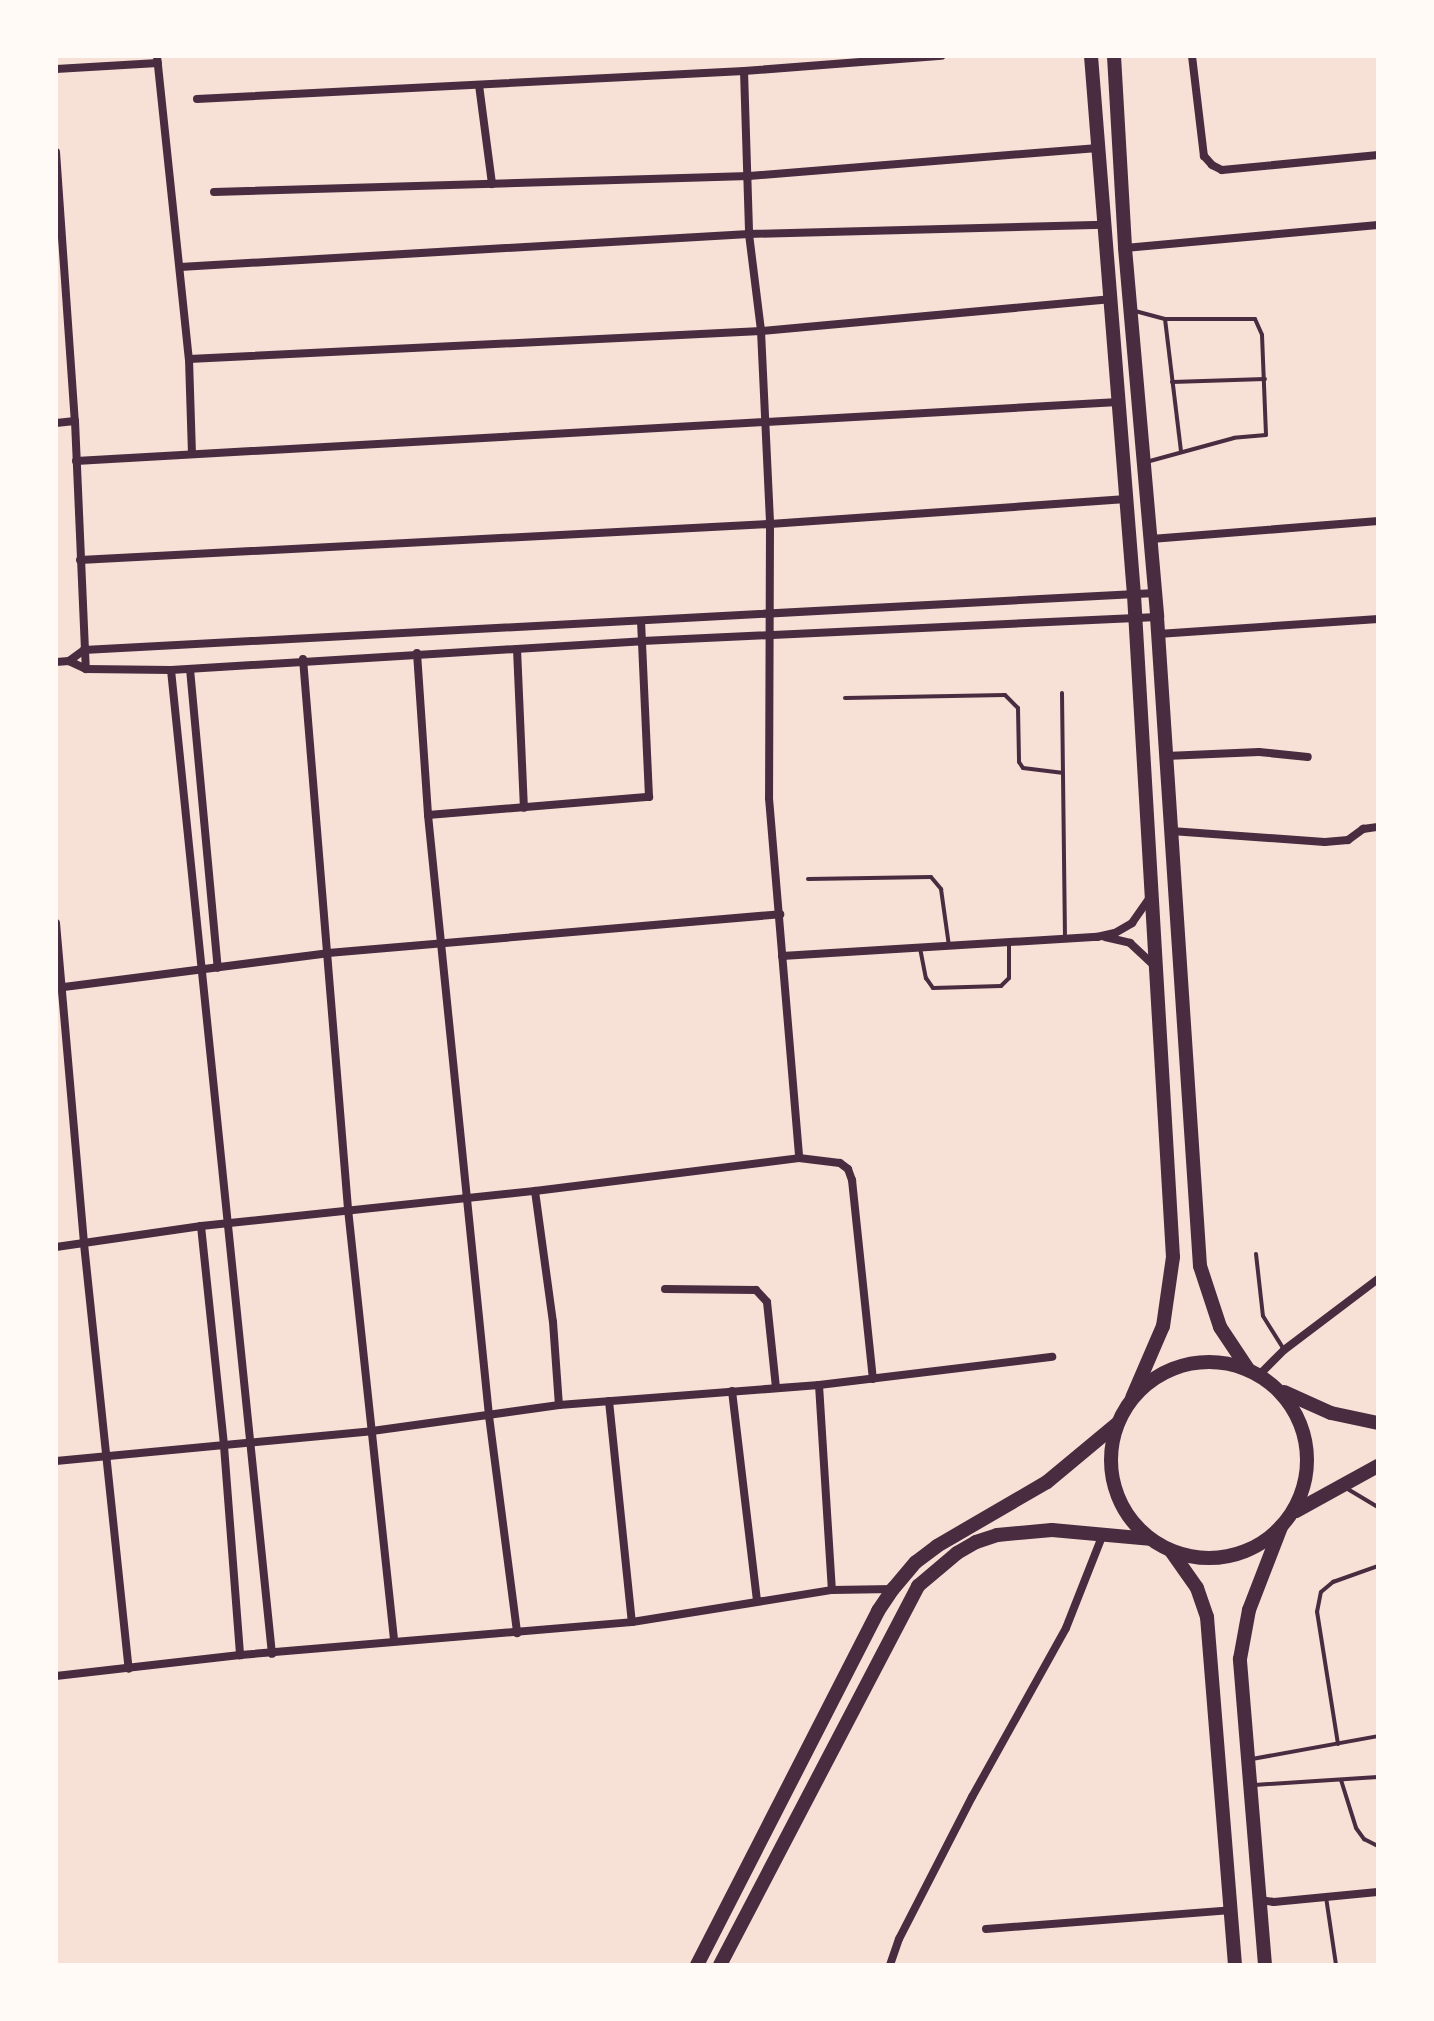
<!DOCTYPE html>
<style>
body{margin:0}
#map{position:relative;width:1434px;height:2021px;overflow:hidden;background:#f7e1d7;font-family:"Sofia Sans Condensed",sans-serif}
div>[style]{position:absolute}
.service>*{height:4px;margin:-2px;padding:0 2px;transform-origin:2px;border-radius:2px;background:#4a2c40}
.minor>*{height:8px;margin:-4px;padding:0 4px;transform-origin:4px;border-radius:4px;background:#4a2c40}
.primary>*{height:14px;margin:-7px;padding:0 7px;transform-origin:7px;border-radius:7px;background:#4a2c40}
.trunk>*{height:14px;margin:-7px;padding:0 7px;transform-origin:7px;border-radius:7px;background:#4a2c40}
.trunk>.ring{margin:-7px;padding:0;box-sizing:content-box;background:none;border:14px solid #4a2c40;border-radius:50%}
span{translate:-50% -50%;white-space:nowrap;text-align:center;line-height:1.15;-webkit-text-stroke:8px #fffaf5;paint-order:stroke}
.frame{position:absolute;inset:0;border:58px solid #fffaf5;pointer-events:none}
</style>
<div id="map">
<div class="service">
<i style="left:1135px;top:311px;width:31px;rotate:15deg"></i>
<i style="left:1165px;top:319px;width:90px"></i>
<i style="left:1255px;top:319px;width:17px;rotate:66deg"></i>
<i style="left:1262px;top:335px;width:100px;rotate:87.7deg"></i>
<i style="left:1266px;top:435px;width:32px;rotate:175deg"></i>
<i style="left:1234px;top:438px;width:91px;rotate:164.7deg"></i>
<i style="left:1165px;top:319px;width:133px;rotate:83.1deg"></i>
<i style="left:1172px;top:382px;width:93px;rotate:-1.8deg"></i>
<i style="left:1062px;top:693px;width:246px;rotate:89.3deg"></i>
<i style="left:845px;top:698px;width:160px;rotate:-1.1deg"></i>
<i style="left:1005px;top:695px;width:18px;rotate:45deg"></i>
<i style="left:1018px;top:708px;width:54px;rotate:88.9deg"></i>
<i style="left:1019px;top:762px;width:7px;rotate:56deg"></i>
<i style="left:1023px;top:768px;width:39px;rotate:7deg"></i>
<i style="left:808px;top:879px;width:123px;rotate:-0.9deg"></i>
<i style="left:931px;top:877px;width:16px;rotate:50deg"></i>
<i style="left:941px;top:889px;width:58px;rotate:82deg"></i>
<i style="left:920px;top:948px;width:31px;rotate:79deg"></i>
<i style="left:926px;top:978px;width:12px;rotate:55deg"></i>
<i style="left:933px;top:988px;width:68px;rotate:-1.7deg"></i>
<i style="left:1001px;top:986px;width:11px;rotate:-45deg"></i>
<i style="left:1009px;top:978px;width:35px;rotate:-90deg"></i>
<i style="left:1256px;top:1254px;width:62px;rotate:83.6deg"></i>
<i style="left:1263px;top:1316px;width:40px;rotate:58deg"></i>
<i style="left:1346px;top:1488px;width:37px;rotate:31deg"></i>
<i style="left:1338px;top:1744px;width:134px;rotate:-99deg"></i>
<i style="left:1317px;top:1612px;width:20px;rotate:-79deg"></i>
<i style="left:1321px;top:1592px;width:16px;rotate:-40deg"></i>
<i style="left:1333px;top:1582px;width:48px;rotate:-19.6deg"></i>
<i style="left:1252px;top:1759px;width:128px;rotate:-10.3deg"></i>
<i style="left:1341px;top:1780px;width:50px;rotate:72.6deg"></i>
<i style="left:1356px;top:1828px;width:14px;rotate:54deg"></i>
<i style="left:1364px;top:1839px;width:16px;rotate:27deg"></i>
<i style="left:1254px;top:1785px;width:124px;rotate:-3.7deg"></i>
<i style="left:1326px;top:1897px;width:69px;rotate:81.6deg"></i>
</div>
<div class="minor">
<i style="left:157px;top:56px;width:305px;rotate:84deg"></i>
<i style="left:189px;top:359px;width:95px;rotate:88.2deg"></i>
<i style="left:1192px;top:56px;width:101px;rotate:83.2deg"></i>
<i style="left:1204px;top:156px;width:12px;rotate:48deg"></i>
<i style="left:1212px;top:165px;width:11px;rotate:27deg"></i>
<i style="left:1222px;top:170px;width:157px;rotate:-5.5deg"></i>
<i style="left:56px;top:69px;width:102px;rotate:-3.4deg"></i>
<i style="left:744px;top:71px;width:163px;rotate:88.2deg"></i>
<i style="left:749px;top:234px;width:98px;rotate:82.9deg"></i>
<i style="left:761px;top:331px;width:193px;rotate:87.3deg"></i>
<i style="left:770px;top:524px;width:274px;rotate:90.2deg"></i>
<i style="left:769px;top:798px;width:361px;rotate:85.2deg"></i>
<i style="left:479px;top:85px;width:100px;rotate:82.5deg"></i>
<i style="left:197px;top:99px;width:548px;rotate:-2.93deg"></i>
<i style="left:744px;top:71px;width:198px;rotate:-4.4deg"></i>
<i style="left:56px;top:152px;width:270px;rotate:86deg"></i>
<i style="left:75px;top:421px;width:248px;rotate:87.5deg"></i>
<i style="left:214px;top:192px;width:535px;rotate:-1.71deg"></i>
<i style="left:749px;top:176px;width:350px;rotate:-4.6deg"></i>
<i style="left:1125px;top:248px;width:254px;rotate:-5.2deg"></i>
<i style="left:180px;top:267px;width:570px;rotate:-3.32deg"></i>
<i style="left:749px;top:234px;width:355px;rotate:-1.5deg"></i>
<i style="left:189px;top:359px;width:573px;rotate:-2.8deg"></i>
<i style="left:761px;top:331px;width:350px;rotate:-5.2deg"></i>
<i style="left:56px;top:423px;width:19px;rotate:-6deg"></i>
<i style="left:76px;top:461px;width:1044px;rotate:-3.24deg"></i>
<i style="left:1151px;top:539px;width:228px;rotate:-4.5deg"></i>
<i style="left:80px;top:560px;width:691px;rotate:-2.99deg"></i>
<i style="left:770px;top:524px;width:357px;rotate:-4deg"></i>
<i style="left:1158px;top:634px;width:221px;rotate:-3.9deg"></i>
<i style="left:517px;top:649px;width:159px;rotate:87.5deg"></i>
<i style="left:417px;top:653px;width:162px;rotate:86.1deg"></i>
<i style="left:428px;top:815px;width:604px;rotate:84.2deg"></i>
<i style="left:489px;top:1416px;width:219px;rotate:82.6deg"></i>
<i style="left:303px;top:659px;width:552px;rotate:85.32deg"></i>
<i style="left:348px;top:1209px;width:434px;rotate:83.9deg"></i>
<i style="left:69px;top:661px;width:19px;rotate:-36deg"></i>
<i style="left:84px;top:650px;width:1073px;rotate:-3.05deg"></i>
<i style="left:56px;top:662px;width:13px;rotate:-4deg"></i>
<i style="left:69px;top:661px;width:19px;rotate:25deg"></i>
<i style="left:86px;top:669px;width:85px;rotate:0.7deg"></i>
<i style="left:171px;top:670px;width:472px;rotate:-3.5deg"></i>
<i style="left:642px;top:641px;width:516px;rotate:-2.67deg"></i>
<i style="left:190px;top:669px;width:300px;rotate:84.7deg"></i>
<i style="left:171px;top:670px;width:989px;rotate:84.14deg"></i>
<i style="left:1166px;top:756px;width:93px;rotate:-2.5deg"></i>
<i style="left:1259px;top:752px;width:49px;rotate:5.8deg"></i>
<i style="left:428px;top:815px;width:222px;rotate:-4.7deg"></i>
<i style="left:649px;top:797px;width:175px;rotate:-92.6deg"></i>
<i style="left:1171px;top:831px;width:154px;rotate:4.1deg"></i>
<i style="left:1325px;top:842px;width:23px;rotate:-5deg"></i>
<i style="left:1348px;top:840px;width:19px;rotate:-36deg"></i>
<i style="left:1363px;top:829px;width:15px;rotate:-8deg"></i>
<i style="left:56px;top:923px;width:322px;rotate:85deg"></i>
<i style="left:84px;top:1244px;width:427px;rotate:84deg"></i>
<i style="left:1105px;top:937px;width:26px;rotate:13deg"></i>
<i style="left:1130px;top:943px;width:33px;rotate:43deg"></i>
<i style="left:782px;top:956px;width:316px;rotate:-3.5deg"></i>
<i style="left:1097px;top:937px;width:18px;rotate:-13deg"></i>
<i style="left:1115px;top:933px;width:20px;rotate:-30deg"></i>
<i style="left:1132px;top:923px;width:29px;rotate:-55deg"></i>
<i style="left:56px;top:988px;width:274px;rotate:-7.3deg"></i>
<i style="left:328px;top:953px;width:454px;rotate:-4.9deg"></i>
<i style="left:535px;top:1191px;width:132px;rotate:82.2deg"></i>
<i style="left:553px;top:1322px;width:83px;rotate:85.9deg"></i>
<i style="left:201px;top:1226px;width:221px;rotate:84deg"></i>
<i style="left:224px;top:1446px;width:210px;rotate:85.6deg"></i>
<i style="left:56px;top:1247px;width:147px;rotate:-8.2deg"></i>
<i style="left:201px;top:1226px;width:336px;rotate:-6deg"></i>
<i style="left:535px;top:1191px;width:266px;rotate:-7.1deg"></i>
<i style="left:799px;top:1158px;width:41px;rotate:7deg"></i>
<i style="left:840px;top:1163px;width:10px;rotate:37deg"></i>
<i style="left:848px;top:1169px;width:12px;rotate:70deg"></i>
<i style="left:852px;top:1180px;width:200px;rotate:84deg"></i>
<i style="left:665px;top:1289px;width:91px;rotate:0.6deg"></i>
<i style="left:756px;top:1290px;width:16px;rotate:47deg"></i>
<i style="left:767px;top:1302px;width:86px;rotate:84deg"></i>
<i style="left:1259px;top:1375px;width:35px;rotate:-45deg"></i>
<i style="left:1284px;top:1350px;width:118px;rotate:-37.1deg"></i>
<i style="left:819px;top:1385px;width:205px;rotate:86.4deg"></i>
<i style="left:732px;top:1391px;width:212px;rotate:83.2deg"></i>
<i style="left:609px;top:1401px;width:222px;rotate:84.1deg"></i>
<i style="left:56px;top:1461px;width:317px;rotate:-5.4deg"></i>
<i style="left:372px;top:1431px;width:189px;rotate:-7.9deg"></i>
<i style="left:559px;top:1405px;width:261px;rotate:-4.4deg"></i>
<i style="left:819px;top:1385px;width:235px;rotate:-6.9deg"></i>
<i style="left:56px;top:1676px;width:185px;rotate:-6.5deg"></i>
<i style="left:240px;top:1655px;width:393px;rotate:-4.8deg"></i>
<i style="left:632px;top:1622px;width:203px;rotate:-9.1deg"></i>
<i style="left:832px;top:1590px;width:61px;rotate:-0.9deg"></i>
<i style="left:1260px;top:1900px;width:14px;rotate:8deg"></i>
<i style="left:1274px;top:1902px;width:104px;rotate:-5.5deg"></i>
<i style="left:986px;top:1929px;width:246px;rotate:-4.4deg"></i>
<i style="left:890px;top:1965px;width:28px;rotate:-71deg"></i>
<i style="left:899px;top:1939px;width:160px;rotate:-62.8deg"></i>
<i style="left:972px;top:1797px;width:193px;rotate:-60.9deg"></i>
<i style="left:1066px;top:1628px;width:101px;rotate:-68.5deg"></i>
</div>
<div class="primary">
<i style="left:1171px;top:1551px;width:45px;rotate:54.9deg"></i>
<i style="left:1197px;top:1588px;width:31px;rotate:71deg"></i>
<i style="left:1207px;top:1617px;width:349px;rotate:85.4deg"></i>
<i style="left:1265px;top:1965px;width:307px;rotate:-94.7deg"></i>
<i style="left:1240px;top:1659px;width:50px;rotate:-79.6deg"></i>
<i style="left:1249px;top:1610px;width:89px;rotate:-68.9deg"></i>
</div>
<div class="trunk">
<i style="left:1091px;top:56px;width:541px;rotate:85.44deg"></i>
<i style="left:1134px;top:595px;width:663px;rotate:86.63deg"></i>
<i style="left:1173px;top:1257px;width:70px;rotate:98.2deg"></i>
<i style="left:1163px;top:1326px;width:78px;rotate:113.3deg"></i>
<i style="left:1114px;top:56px;width:192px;rotate:86.7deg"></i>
<i style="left:1125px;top:248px;width:370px;rotate:85deg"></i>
<i style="left:1157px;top:617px;width:650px;rotate:86.21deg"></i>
<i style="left:1200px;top:1266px;width:64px;rotate:71.8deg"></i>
<i style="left:1220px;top:1327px;width:50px;rotate:56.3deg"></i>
<i class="ring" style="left:1111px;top:1362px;width:182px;height:182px"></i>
<i style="left:1284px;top:1392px;width:51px;rotate:24.1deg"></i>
<i style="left:1331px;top:1413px;width:48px;rotate:12deg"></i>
<i style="left:1296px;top:1511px;width:94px;rotate:-28.8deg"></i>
<i style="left:697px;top:1965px;width:398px;rotate:-62.9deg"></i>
<i style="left:878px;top:1611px;width:27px;rotate:-56deg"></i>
<i style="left:893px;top:1589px;width:35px;rotate:-50deg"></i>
<i style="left:916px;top:1562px;width:26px;rotate:-37deg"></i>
<i style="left:937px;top:1546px;width:127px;rotate:-30.2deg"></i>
<i style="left:1047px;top:1482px;width:92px;rotate:-39.7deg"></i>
<i style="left:720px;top:1965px;width:428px;rotate:-62.4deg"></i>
<i style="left:918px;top:1586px;width:51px;rotate:-40.2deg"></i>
<i style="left:957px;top:1553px;width:22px;rotate:-30deg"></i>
<i style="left:976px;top:1542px;width:22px;rotate:-18deg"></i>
<i style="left:997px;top:1535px;width:55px;rotate:-5.2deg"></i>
<i style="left:1052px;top:1530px;width:98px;rotate:5.2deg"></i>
</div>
<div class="frame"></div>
</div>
